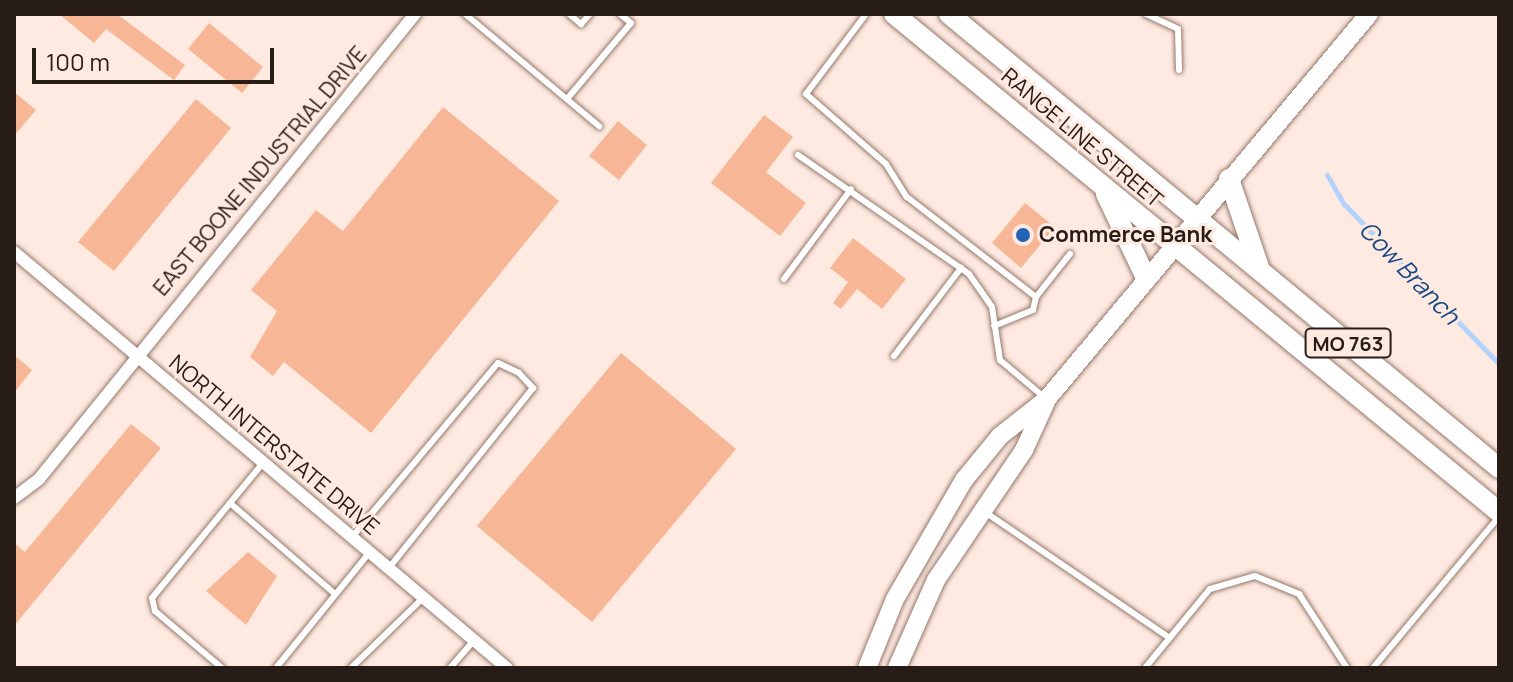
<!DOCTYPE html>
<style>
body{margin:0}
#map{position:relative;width:1513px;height:682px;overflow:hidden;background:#feeae1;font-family:Manrope,sans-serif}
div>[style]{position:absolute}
.stream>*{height:5px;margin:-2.5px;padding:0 2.5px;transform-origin:2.5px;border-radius:2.5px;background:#b4d3fc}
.building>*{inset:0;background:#f7b695}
.roads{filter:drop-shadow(0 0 2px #96786a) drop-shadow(0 0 2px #96786a)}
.lane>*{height:6px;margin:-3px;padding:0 3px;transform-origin:3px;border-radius:3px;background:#fff}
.street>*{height:12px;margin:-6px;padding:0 6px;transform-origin:6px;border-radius:6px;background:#fff}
.secondary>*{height:18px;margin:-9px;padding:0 9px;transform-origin:9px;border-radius:9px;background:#fff}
.primary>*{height:20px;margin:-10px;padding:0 10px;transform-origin:10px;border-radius:10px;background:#fff}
.dots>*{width:22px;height:22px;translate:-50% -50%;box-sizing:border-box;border:4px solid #feeae1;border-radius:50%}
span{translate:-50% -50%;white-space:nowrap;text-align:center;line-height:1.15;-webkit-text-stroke:6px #feeae1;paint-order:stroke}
.shield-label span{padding:2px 6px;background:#feeae1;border:2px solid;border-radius:6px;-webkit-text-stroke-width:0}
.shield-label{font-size:20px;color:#281c16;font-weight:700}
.street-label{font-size:22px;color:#281c16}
.poi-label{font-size:22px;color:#281c16;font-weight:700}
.left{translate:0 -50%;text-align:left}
.water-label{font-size:24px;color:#184984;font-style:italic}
.frame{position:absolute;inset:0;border:16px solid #281c16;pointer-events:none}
.scale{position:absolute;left:32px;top:48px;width:242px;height:36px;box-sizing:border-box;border:4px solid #281c16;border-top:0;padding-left:10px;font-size:24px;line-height:28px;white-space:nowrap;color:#281c16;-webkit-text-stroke:6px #feeae1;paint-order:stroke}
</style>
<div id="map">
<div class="stream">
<i style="left:1327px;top:175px;width:32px;rotate:60deg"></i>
<i style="left:1343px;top:203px;width:224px;rotate:45.9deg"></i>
</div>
<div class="building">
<i style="clip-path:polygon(59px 14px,117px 14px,185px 65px,174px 80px,106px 29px,94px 43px)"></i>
<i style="clip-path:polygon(209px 23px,263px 67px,242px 93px,188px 49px)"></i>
<i style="clip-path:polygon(14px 92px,36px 110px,14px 136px)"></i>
<i style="clip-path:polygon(196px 99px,231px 128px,114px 271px,78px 242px)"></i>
<i style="clip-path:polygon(443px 107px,559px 201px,371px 433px,284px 362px,273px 376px,250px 357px,277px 311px,251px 290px,316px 210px,343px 231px)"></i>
<i style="clip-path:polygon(764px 115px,793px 137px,766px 172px,806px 203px,780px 236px,711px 183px)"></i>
<i style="clip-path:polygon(618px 121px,647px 145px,619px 180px,589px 156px)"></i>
<i style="clip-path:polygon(1025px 203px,1055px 227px,1021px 268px,992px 243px)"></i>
<i style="clip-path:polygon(853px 238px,906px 279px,882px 309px,857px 289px,841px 309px,833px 303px,848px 282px,830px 268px)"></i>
<i style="clip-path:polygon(621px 353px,736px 449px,592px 622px,477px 526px)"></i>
<i style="clip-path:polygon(14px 355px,32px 370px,14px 393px)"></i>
<i style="clip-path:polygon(131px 424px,161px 448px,14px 626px,14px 543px,25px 552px)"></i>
<i style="clip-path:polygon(248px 552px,277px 576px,246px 625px,206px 591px)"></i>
</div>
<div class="roads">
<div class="lane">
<i style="left:465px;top:14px;width:175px;rotate:39.9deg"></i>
<i style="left:569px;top:14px;width:16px;rotate:40deg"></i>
<i style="left:581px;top:24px;width:13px;rotate:-48deg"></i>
<i style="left:866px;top:14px;width:100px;rotate:126.9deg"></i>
<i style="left:806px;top:94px;width:106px;rotate:41.2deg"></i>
<i style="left:886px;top:164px;width:39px;rotate:58deg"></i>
<i style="left:907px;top:197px;width:163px;rotate:37.8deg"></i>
<i style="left:1036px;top:297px;width:13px;rotate:103deg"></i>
<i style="left:1033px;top:310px;width:42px;rotate:157.7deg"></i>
<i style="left:1146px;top:14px;width:35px;rotate:25deg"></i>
<i style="left:1178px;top:29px;width:41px;rotate:88.6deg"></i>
<i style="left:567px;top:99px;width:99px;rotate:-49.9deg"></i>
<i style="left:631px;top:23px;width:14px;rotate:-141deg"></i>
<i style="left:798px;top:155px;width:208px;rotate:34.8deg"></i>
<i style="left:969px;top:274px;width:40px;rotate:55.1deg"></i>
<i style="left:992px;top:307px;width:54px;rotate:81.4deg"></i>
<i style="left:1000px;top:360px;width:57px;rotate:40.1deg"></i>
<i style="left:784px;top:279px;width:112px;rotate:-53.3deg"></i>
<i style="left:1036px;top:297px;width:55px;rotate:-51.7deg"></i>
<i style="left:894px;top:356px;width:111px;rotate:-52.7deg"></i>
<i style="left:230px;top:503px;width:139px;rotate:40.9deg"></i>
<i style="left:985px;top:512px;width:220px;rotate:34.3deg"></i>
<i style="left:352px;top:537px;width:227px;rotate:-50deg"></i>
<i style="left:498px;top:363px;width:23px;rotate:25deg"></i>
<i style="left:519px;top:373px;width:21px;rotate:47deg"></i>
<i style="left:533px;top:388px;width:231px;rotate:128.7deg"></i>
<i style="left:222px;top:668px;width:88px;rotate:-139.6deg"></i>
<i style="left:155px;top:611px;width:13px;rotate:-103deg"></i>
<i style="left:152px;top:598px;width:175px;rotate:-50.6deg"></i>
<i style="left:276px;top:668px;width:149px;rotate:-51deg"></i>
<i style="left:351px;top:668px;width:102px;rotate:-44.2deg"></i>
<i style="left:450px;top:668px;width:37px;rotate:-49deg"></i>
<i style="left:1145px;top:668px;width:102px;rotate:-50.6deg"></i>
<i style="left:1210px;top:589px;width:47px;rotate:-16.1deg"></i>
<i style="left:1255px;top:576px;width:48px;rotate:22.2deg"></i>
<i style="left:1299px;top:594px;width:88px;rotate:57deg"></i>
<i style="left:1373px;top:668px;width:197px;rotate:-50.2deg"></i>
</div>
<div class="street">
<i style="left:14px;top:252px;width:645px;rotate:40.16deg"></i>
<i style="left:14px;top:498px;width:31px;rotate:-37deg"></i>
<i style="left:39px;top:479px;width:598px;rotate:-51.04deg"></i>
</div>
<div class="secondary">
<i style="left:867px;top:668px;width:74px;rotate:-67.9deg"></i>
<i style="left:895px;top:599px;width:138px;rotate:-59.9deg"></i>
<i style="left:964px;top:480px;width:57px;rotate:-50.7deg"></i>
<i style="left:1000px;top:436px;width:60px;rotate:-38.2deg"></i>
<i style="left:1047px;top:399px;width:502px;rotate:-50.09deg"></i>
<i style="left:897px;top:668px;width:96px;rotate:-66.1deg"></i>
<i style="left:936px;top:580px;width:157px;rotate:-55.9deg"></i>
<i style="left:1024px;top:450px;width:53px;rotate:-65.4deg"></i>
</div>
<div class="primary">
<i style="left:894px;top:14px;width:784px;rotate:39.46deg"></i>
<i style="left:949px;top:14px;width:713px;rotate:39.54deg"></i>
<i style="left:1229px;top:179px;width:96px;rotate:71.2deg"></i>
<i style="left:1106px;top:194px;width:93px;rotate:64.5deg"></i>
</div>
</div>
<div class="dots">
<i style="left:1023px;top:235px;background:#2264b5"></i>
</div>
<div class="shield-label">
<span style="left:1348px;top:343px">MO 763</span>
</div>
<div class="street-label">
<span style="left:1082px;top:138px;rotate:40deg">RANGE LINE STREET</span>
<span style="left:260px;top:171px;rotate:-50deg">EAST BOONE INDUSTRIAL DRIVE</span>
<span style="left:274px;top:445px;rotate:40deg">NORTH INTERSTATE DRIVE</span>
</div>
<div class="poi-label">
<span class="left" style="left:1039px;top:235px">Commerce Bank</span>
</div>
<div class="water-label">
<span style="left:1410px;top:272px;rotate:46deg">Cow Branch</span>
</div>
<div class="frame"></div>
<div class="scale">100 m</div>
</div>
